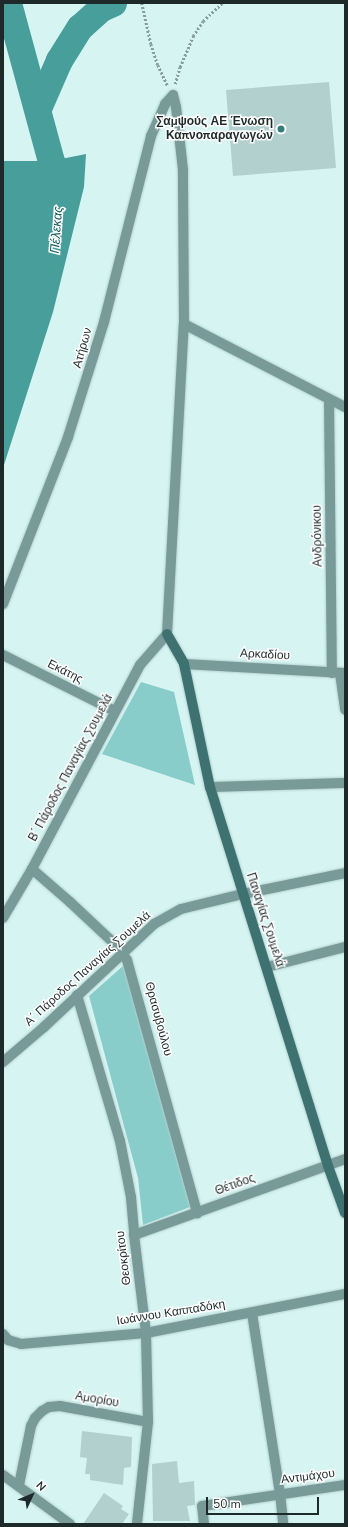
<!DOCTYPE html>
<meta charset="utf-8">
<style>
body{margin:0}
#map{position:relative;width:348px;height:1527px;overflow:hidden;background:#d5f4f2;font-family:"Nunito Sans",sans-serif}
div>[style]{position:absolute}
.green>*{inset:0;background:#88cdca}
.water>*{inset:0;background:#479e9b}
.river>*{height:27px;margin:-13.5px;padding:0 13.5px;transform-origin:13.5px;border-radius:13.5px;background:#479e9b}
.building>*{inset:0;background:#b1d0ce}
.path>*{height:2.5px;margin-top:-1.25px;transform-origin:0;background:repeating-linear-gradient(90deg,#869d9b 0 2px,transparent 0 4px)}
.roads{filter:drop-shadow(0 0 1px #b4d0ce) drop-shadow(0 0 1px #b4d0ce)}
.street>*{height:10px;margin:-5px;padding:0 5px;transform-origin:5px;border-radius:5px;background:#789a98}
.secondary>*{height:10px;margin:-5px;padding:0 5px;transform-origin:5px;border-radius:5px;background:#3d7270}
.dots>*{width:11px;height:11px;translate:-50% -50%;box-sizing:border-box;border:2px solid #fff;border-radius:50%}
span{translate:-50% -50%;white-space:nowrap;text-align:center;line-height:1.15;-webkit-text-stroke:3px #fff;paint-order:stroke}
.poi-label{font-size:12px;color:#1e2a29;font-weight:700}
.right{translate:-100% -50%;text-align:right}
.street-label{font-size:12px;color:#1e2a29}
.water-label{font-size:13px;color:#165e5c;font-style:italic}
.frame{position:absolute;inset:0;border:4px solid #1e2a29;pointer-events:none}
.north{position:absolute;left:12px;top:1475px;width:40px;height:40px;-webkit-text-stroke:3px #fff;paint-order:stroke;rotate:46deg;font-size:11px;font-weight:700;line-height:16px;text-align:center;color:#1e2a29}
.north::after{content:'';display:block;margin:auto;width:14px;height:18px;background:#1e2a29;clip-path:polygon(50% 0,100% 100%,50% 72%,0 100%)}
.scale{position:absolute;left:206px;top:1497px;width:113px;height:18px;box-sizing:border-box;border:2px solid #1e2a29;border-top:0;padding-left:5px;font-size:12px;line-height:14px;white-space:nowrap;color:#1e2a29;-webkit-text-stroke:3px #fff;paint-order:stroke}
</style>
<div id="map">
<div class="green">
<i style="clip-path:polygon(141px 682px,174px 692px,195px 785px,102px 754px)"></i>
<i style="clip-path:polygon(124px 965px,190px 1207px,143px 1225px,138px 1178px,89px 996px)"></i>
</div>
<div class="water">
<i style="clip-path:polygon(86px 154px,84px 187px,53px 312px,3px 468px,3px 161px,51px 161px)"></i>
</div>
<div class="river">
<i style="left:8px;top:3px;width:164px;rotate:74.8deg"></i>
<i style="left:51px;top:161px;width:25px;rotate:69deg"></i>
<i style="left:60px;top:184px;width:11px;rotate:95deg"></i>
<i style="left:38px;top:108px;width:52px;rotate:-66.4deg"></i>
<i style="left:59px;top:60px;width:39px;rotate:-58deg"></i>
<i style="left:80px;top:27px;width:28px;rotate:-42deg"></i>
<i style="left:101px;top:8px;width:13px;rotate:-23deg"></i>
</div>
<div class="building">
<i style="clip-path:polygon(329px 82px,336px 168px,233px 176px,226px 90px)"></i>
<i style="clip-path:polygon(82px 1431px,132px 1437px,131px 1467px,124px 1468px,123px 1485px,90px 1480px,90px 1474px,85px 1474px,87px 1458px,80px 1457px)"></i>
<i style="clip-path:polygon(177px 1461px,179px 1483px,194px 1481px,195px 1505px,187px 1506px,190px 1521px,153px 1521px,152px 1464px)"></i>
<i style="clip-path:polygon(104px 1493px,123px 1506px,121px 1509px,129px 1514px,122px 1524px,83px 1524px)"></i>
</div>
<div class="path">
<i style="left:142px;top:3px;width:42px;rotate:77.6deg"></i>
<i style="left:151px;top:44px;width:22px;rotate:72deg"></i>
<i style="left:158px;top:65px;width:23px;rotate:65deg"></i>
<i style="left:175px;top:84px;width:18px;rotate:-74deg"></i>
<i style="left:180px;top:67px;width:34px;rotate:-67deg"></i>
<i style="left:193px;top:36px;width:18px;rotate:-56deg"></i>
<i style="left:203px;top:21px;width:26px;rotate:-43deg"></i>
</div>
<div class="roads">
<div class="street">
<i style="left:184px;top:324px;width:181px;rotate:27.3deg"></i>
<i style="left:329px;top:399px;width:274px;rotate:89.4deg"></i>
<i style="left:3px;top:604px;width:179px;rotate:-68.7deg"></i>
<i style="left:68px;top:437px;width:121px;rotate:-72.6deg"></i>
<i style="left:104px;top:322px;width:192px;rotate:-75.8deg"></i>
<i style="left:151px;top:136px;width:35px;rotate:-66deg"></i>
<i style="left:165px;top:104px;width:12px;rotate:-48deg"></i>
<i style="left:3px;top:655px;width:125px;rotate:26.6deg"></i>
<i style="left:184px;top:664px;width:161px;rotate:3.2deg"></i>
<i style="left:340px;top:673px;width:37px;rotate:82deg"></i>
<i style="left:210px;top:787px;width:135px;rotate:-1.7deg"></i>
<i style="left:32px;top:869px;width:50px;rotate:41deg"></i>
<i style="left:70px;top:902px;width:63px;rotate:43.1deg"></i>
<i style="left:116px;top:945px;width:19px;rotate:54deg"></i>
<i style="left:127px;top:960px;width:263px;rotate:74.5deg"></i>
<i style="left:3px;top:918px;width:57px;rotate:-59.4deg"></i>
<i style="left:32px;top:869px;width:231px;rotate:-62.1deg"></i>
<i style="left:140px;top:665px;width:41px;rotate:-48.9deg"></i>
<i style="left:167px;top:634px;width:310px;rotate:-86.9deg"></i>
<i style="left:184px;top:324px;width:154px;rotate:-90.4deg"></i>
<i style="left:183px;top:170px;width:63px;rotate:-96.3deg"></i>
<i style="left:176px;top:107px;width:12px;rotate:-104deg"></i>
<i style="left:267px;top:967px;width:81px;rotate:-14.4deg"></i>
<i style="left:77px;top:995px;width:152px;rotate:73.6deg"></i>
<i style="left:120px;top:1141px;width:57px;rotate:78.9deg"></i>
<i style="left:131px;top:1197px;width:38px;rotate:85deg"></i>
<i style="left:134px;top:1235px;width:99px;rotate:83deg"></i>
<i style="left:146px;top:1333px;width:89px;rotate:88.7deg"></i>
<i style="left:148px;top:1422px;width:103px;rotate:96.2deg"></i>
<i style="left:3px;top:1062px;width:54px;rotate:-40.5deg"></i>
<i style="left:44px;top:1027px;width:151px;rotate:-43.1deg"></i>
<i style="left:154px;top:924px;width:31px;rotate:-29deg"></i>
<i style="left:181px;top:909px;width:64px;rotate:-13.6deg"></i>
<i style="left:243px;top:894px;width:104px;rotate:-11.6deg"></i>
<i style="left:134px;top:1235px;width:224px;rotate:-19.8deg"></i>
<i style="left:252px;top:1313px;width:182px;rotate:81.2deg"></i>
<i style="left:280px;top:1493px;width:31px;rotate:84deg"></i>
<i style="left:3px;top:1334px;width:8px;rotate:50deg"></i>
<i style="left:8px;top:1340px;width:14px;rotate:17deg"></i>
<i style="left:21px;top:1344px;width:125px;rotate:-5deg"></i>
<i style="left:146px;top:1333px;width:203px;rotate:-11.1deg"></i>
<i style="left:3px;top:1475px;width:83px;rotate:36.2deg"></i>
<i style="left:19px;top:1485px;width:60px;rotate:-78.5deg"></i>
<i style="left:31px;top:1426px;width:9px;rotate:-63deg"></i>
<i style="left:35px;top:1418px;width:10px;rotate:-45deg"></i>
<i style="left:42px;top:1411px;width:8px;rotate:-30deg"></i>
<i style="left:49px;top:1407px;width:11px;rotate:-5deg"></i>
<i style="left:60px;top:1406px;width:89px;rotate:10.3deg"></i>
<i style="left:204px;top:1524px;width:18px;rotate:-96deg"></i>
<i style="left:202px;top:1506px;width:145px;rotate:-8.4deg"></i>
</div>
<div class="secondary">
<i style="left:167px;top:634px;width:34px;rotate:60deg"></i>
<i style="left:184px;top:664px;width:126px;rotate:78.1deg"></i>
<i style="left:210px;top:787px;width:397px;rotate:72.7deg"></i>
<i style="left:328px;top:1166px;width:50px;rotate:70.1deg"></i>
</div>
</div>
<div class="dots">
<i style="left:281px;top:129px;background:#357e7b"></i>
</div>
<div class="poi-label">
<span class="right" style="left:273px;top:129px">Σαμψούς ΑΕ Ένωση<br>Καπνοπαραγωγών</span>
</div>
<div class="street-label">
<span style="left:83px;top:348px;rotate:-74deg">Ατήρων</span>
<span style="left:318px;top:536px;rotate:-91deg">Ανδρόνικου</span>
<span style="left:265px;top:655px;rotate:3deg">Αρκαδίου</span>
<span style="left:65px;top:672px;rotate:27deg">Εκάτης</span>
<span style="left:71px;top:768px;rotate:-62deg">Β΄ Πάροδος Παναγίας Σουμελά</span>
<span style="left:265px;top:920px;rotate:72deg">Παναγίας Σουμελά</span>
<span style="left:88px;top:969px;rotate:-42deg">Α΄ Πάροδος Παναγίας Σουμελά</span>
<span style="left:158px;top:1019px;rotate:75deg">Θρασυβούλου</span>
<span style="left:235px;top:1185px;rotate:-20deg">Θέτιδος</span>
<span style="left:124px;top:1258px;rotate:-97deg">Θεοκρίτου</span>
<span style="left:171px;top:1313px;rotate:-9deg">Ιωάννου Καππαδόκη</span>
<span style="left:97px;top:1400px;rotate:10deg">Αμορίου</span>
<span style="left:308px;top:1477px;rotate:-7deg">Αντιμάχου</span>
</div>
<div class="water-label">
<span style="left:57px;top:230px;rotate:-86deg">Πέλεκας</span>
</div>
<div class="frame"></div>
<div class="north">N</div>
<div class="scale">50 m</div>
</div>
